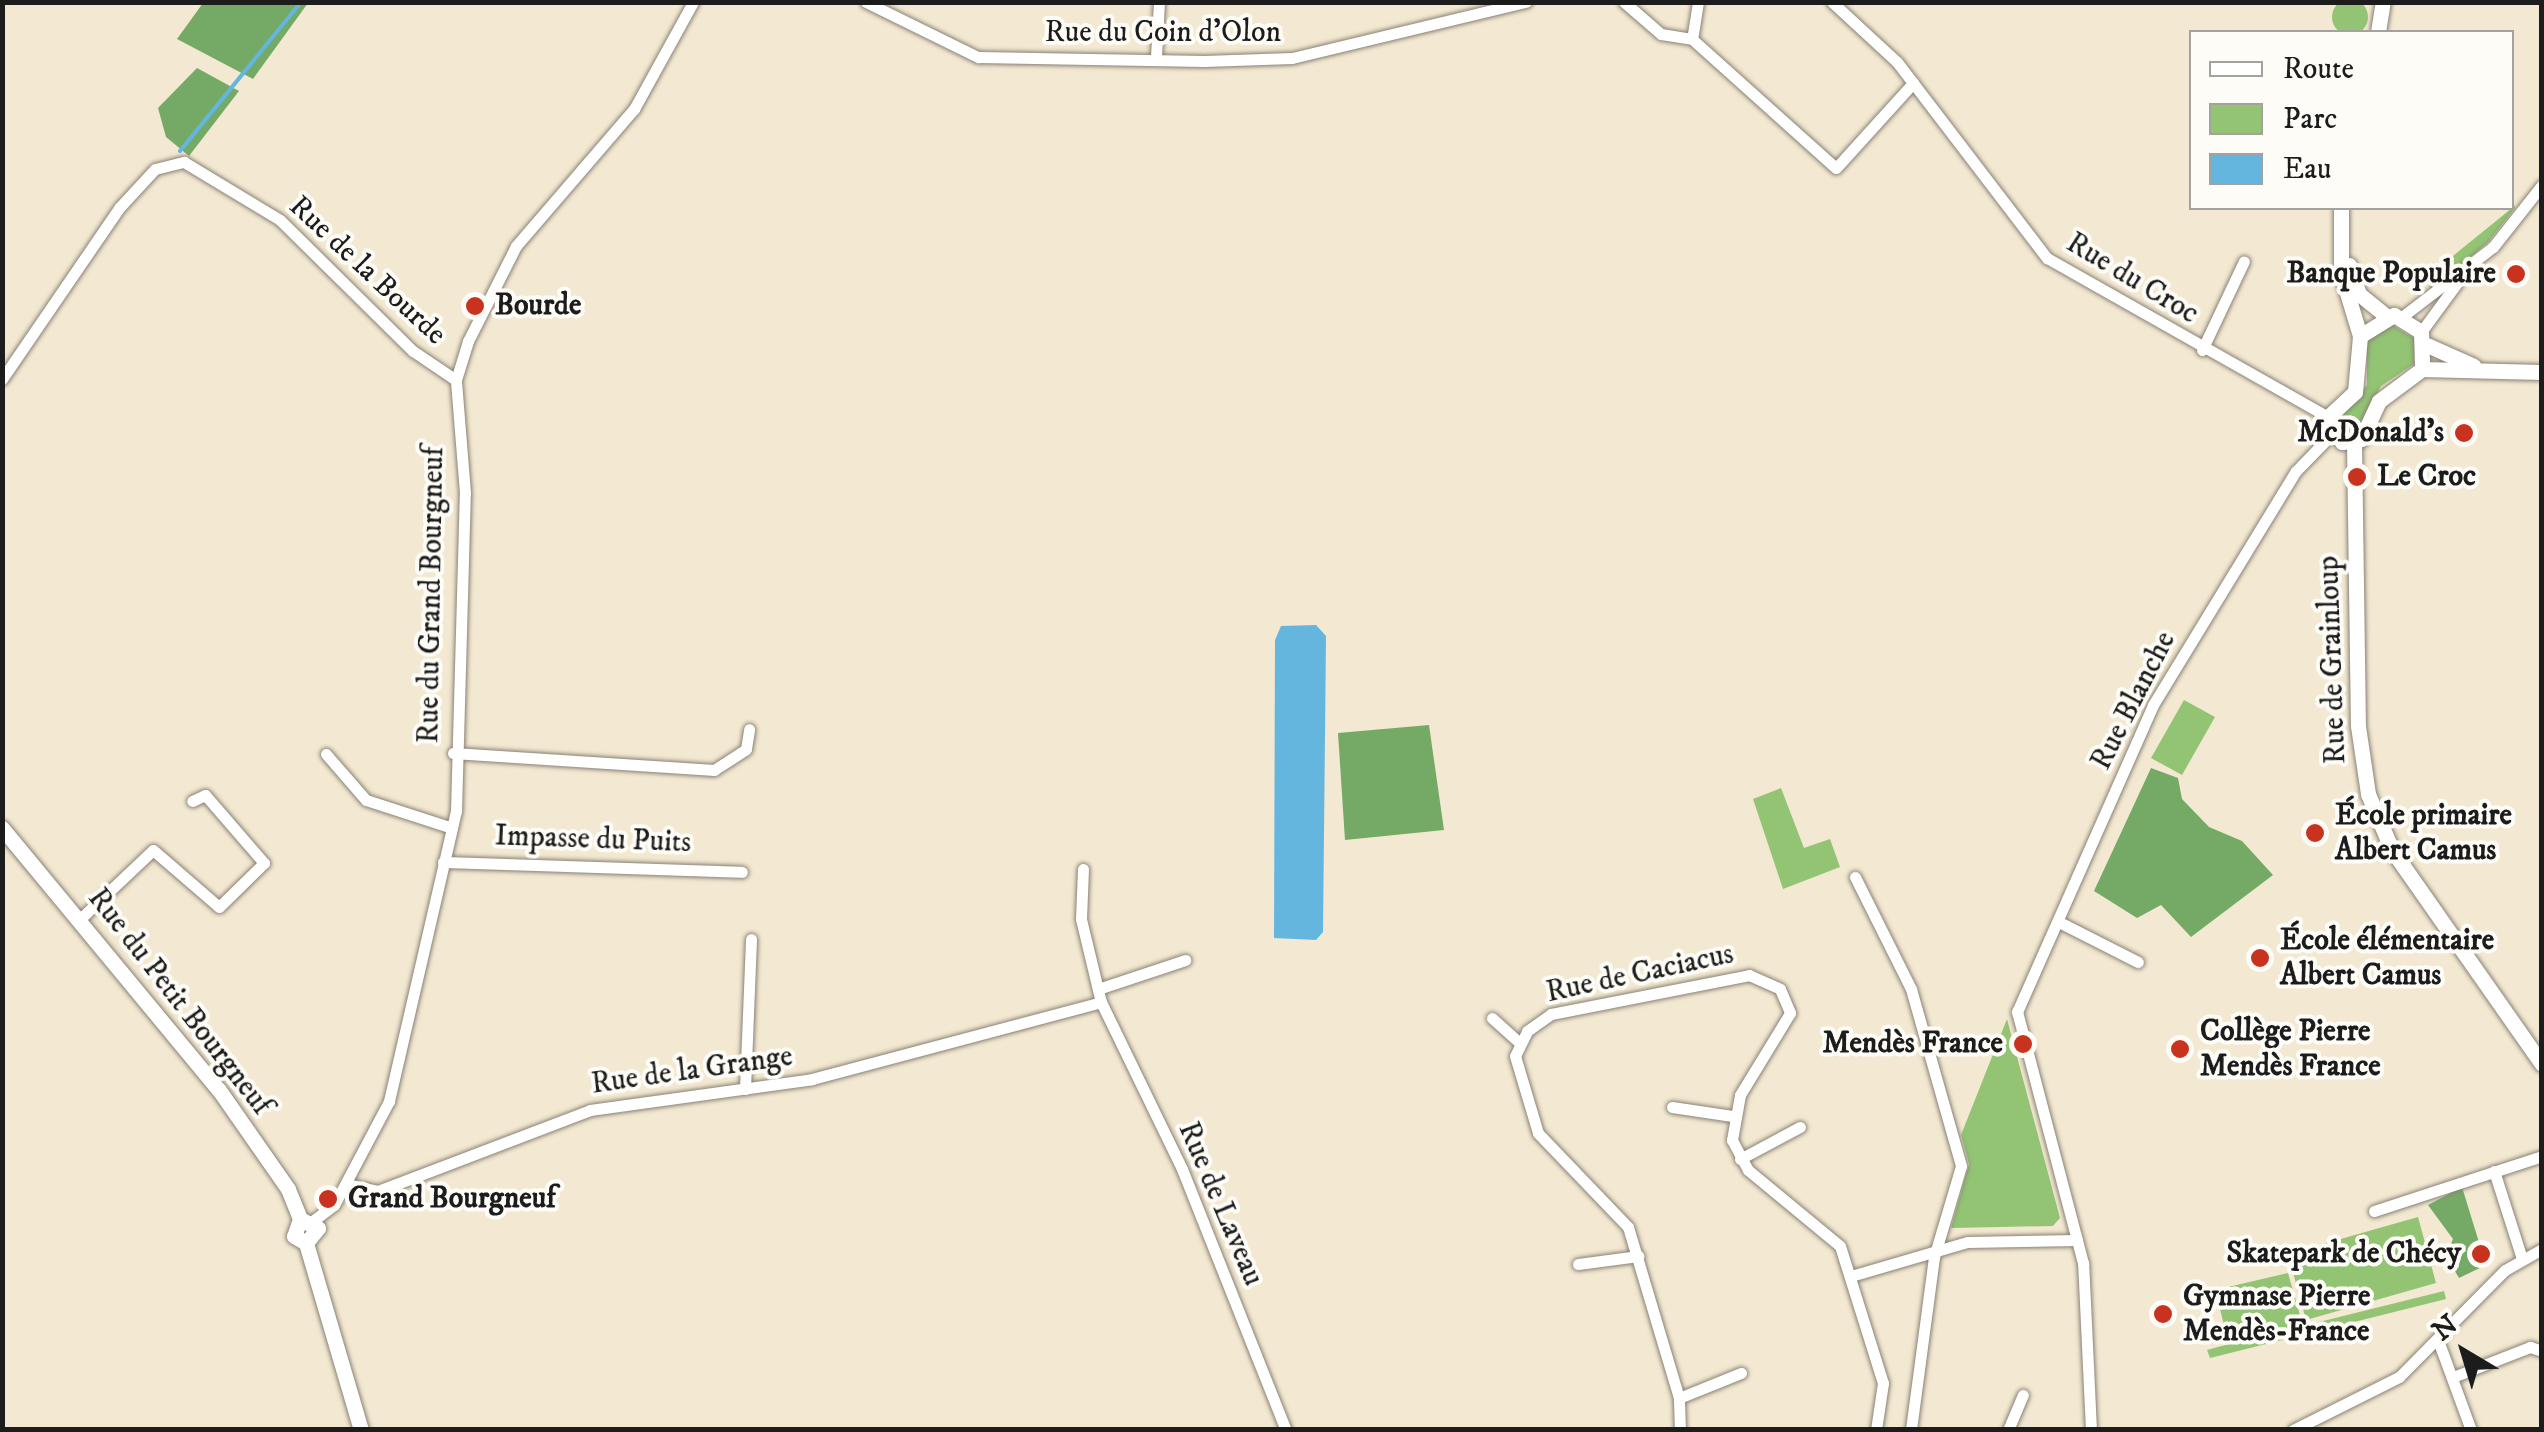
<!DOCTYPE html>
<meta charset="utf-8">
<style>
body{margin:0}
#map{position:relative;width:2544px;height:1432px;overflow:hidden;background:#f3e8d1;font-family:"IM FELL DW Pica",serif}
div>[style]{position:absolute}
.green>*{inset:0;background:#92c474}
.round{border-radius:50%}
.forest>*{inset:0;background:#75aa66}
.water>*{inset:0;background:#64b6df}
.stream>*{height:4px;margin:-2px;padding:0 2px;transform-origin:2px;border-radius:2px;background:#64b6df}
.roads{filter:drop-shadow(0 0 2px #888276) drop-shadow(0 0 2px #888276)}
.street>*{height:11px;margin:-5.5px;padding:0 5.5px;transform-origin:5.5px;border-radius:5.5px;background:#fff}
.secondary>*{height:15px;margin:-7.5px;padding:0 7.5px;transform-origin:7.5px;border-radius:7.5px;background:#fff}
.dots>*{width:28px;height:28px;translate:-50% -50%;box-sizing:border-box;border:5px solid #fdfcf7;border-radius:50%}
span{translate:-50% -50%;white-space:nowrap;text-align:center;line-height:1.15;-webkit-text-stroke:8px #fdfcf7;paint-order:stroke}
.street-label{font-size:30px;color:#1c1c1c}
.poi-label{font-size:30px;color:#1c1c1c;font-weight:700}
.right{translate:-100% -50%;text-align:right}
.left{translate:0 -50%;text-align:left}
.frame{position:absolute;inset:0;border:5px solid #1c1c1c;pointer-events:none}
.legend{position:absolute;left:2189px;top:30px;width:325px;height:180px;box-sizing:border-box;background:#fdfcf7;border:2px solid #a3a29f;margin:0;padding:12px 18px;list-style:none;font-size:30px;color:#1c1c1c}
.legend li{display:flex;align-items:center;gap:20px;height:50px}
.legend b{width:50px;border:2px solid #a3a29f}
.north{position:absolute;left:2414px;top:1302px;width:100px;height:100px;-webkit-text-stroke:8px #fdfcf7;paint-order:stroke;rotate:322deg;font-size:28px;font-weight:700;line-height:40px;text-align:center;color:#1c1c1c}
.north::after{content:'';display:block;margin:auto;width:35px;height:45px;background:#1c1c1c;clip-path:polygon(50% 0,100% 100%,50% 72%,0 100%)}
</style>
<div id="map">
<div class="green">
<i class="round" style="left:2332px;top:-1px;width:36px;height:36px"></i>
<i style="clip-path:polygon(2512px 196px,2515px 208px,2488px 242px,2431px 291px,2427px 277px,2512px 208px)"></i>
<i style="clip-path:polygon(2392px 325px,2414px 338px,2414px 364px,2381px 386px,2358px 429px,2346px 432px,2338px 421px,2367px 385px,2367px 340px)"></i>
<i style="clip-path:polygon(2184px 700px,2215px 717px,2182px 775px,2151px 758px)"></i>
<i style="clip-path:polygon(1781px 788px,1804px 848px,1830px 839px,1840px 867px,1783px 889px,1753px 799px)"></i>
<i style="clip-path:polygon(2007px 1019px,2060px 1218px,2053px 1226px,1951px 1228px,1969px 1164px,1961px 1135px)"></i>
<i style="clip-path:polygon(2418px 1217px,2436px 1283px,2306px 1320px,2288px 1254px)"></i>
<i style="clip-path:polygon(2288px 1273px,2303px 1326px,2444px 1291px,2446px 1299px,2210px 1358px,2207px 1350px,2229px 1344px,2215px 1290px)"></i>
</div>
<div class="forest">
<i style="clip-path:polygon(203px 3px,203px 2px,308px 3px,253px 79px,177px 39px)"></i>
<i style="clip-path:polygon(197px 68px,239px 91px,189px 156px,166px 137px,158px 108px)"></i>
<i style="clip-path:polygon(1429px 725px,1444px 830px,1345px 840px,1338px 733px)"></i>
<i style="clip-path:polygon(2151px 768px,2178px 778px,2182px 799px,2209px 827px,2242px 841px,2273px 875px,2191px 937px,2161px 905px,2137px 918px,2094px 891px)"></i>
<i style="clip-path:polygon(2462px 1187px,2486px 1265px,2459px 1278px,2446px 1256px,2453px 1239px,2428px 1205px)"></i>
</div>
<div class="water">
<i style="clip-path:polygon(1316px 625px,1326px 636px,1323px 932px,1316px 940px,1274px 938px,1275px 640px,1281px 626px)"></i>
</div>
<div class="stream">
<i style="left:180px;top:151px;width:192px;rotate:-50.9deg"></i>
</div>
<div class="roads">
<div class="street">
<i style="left:866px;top:2px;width:125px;rotate:26.2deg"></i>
<i style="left:978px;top:57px;width:226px;rotate:1deg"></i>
<i style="left:1204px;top:61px;width:88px;rotate:-2deg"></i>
<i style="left:1292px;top:58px;width:241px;rotate:-13.5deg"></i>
<i style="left:1624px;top:2px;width:49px;rotate:40.9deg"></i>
<i style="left:1661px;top:34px;width:31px;rotate:9deg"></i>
<i style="left:1698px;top:2px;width:37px;rotate:99deg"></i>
<i style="left:1692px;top:39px;width:193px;rotate:41.9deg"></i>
<i style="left:1836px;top:168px;width:115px;rotate:-47.8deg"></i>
<i style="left:1832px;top:2px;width:88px;rotate:42.7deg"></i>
<i style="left:1897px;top:62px;width:247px;rotate:52.6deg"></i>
<i style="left:2047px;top:258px;width:323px;rotate:29.5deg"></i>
<i style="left:1156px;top:57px;width:55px;rotate:-86.9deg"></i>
<i style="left:2403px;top:316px;width:113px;rotate:-37.5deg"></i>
<i style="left:2493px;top:247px;width:79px;rotate:-51.7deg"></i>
<i style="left:2421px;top:332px;width:61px;rotate:-53.7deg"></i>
<i style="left:2202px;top:350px;width:98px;rotate:-64.7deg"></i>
<i style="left:2px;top:379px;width:207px;rotate:-55.6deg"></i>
<i style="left:119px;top:208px;width:53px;rotate:-47.3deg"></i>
<i style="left:155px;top:169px;width:30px;rotate:-14deg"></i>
<i style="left:184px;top:162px;width:112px;rotate:31.1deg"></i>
<i style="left:280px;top:220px;width:187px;rotate:44.6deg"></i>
<i style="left:413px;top:351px;width:52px;rotate:34deg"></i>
<i style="left:453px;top:753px;width:262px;rotate:3.7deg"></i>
<i style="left:714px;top:770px;width:38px;rotate:-33deg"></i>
<i style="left:746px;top:749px;width:20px;rotate:-81deg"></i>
<i style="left:326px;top:754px;width:61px;rotate:49deg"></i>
<i style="left:366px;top:800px;width:90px;rotate:18deg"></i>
<i style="left:443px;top:862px;width:299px;rotate:1.9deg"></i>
<i style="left:1083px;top:869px;width:50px;rotate:92.3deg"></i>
<i style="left:1081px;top:919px;width:85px;rotate:76.5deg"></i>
<i style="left:1101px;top:1002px;width:186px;rotate:64.1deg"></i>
<i style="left:1182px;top:1169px;width:281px;rotate:68.3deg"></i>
<i style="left:1855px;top:877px;width:125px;rotate:63.4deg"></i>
<i style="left:1911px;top:989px;width:184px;rotate:74.2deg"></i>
<i style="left:1961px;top:1166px;width:95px;rotate:106.5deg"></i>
<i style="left:1934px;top:1257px;width:175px;rotate:97.6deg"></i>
<i style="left:80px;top:919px;width:100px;rotate:-43.4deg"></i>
<i style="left:153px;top:850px;width:87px;rotate:40.8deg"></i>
<i style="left:219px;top:907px;width:63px;rotate:-44.4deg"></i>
<i style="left:264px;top:863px;width:90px;rotate:-130.9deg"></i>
<i style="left:205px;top:795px;width:14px;rotate:155deg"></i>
<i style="left:2063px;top:924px;width:84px;rotate:26.9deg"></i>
<i style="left:1098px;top:989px;width:92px;rotate:-18.4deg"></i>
<i style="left:1492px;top:1018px;width:36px;rotate:42deg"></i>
<i style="left:745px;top:1089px;width:150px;rotate:-87.7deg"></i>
<i style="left:1672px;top:1107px;width:61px;rotate:8.5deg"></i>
<i style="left:1740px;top:1159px;width:68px;rotate:-28.1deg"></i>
<i style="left:2494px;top:1171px;width:92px;rotate:72.3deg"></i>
<i style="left:347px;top:1184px;width:32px;rotate:13deg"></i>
<i style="left:378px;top:1191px;width:227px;rotate:-20.9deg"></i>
<i style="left:590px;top:1110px;width:224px;rotate:-7.9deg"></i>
<i style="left:812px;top:1079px;width:299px;rotate:-14.9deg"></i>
<i style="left:2374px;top:1211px;width:177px;rotate:-18.1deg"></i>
<i style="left:314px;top:1220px;width:25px;rotate:-37deg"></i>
<i style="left:334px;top:1205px;width:118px;rotate:-62.1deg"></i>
<i style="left:389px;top:1101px;width:298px;rotate:-77deg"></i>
<i style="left:456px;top:811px;width:318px;rotate:-88.4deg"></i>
<i style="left:465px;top:493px;width:113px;rotate:-94.6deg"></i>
<i style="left:456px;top:380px;width:41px;rotate:-72.9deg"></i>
<i style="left:468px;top:341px;width:106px;rotate:-63.2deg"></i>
<i style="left:516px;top:246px;width:181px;rotate:-49.3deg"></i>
<i style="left:634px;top:109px;width:122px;rotate:-61.1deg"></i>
<i style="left:1578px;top:1264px;width:61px;rotate:-7.6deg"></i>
<i style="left:1851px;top:1276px;width:121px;rotate:-16.3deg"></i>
<i style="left:1967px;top:1242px;width:110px;rotate:-1deg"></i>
<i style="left:2439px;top:1343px;width:93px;rotate:69.8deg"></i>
<i style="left:2453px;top:1377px;width:83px;rotate:-21.3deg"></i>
<i style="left:2530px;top:1347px;width:13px;rotate:18deg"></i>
<i style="left:1679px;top:1398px;width:67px;rotate:-22deg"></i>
<i style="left:1680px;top:1430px;width:32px;rotate:-92deg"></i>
<i style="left:1679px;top:1398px;width:178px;rotate:-106.6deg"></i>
<i style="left:1628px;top:1227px;width:130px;rotate:-133.8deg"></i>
<i style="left:1538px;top:1133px;width:80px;rotate:-106.6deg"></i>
<i style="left:1515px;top:1056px;width:28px;rotate:-64deg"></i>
<i style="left:1527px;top:1031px;width:29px;rotate:-35deg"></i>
<i style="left:1551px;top:1014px;width:202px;rotate:-11.1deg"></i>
<i style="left:1749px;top:975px;width:34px;rotate:24deg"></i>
<i style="left:1780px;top:989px;width:26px;rotate:67deg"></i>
<i style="left:1790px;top:1013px;width:96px;rotate:121.4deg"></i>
<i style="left:1740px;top:1095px;width:46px;rotate:100.1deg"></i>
<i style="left:1732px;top:1140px;width:34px;rotate:62deg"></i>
<i style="left:1748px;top:1170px;width:119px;rotate:39.6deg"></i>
<i style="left:1840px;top:1246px;width:144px;rotate:72.6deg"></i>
<i style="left:1883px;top:1383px;width:48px;rotate:98.5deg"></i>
<i style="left:2008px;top:1430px;width:38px;rotate:-67deg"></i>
<i style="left:2091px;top:1430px;width:167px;rotate:-92.7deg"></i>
<i style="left:2083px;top:1263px;width:260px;rotate:-104.7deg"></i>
<i style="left:2017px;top:1012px;width:336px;rotate:-66.1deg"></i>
<i style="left:2153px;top:705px;width:274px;rotate:-58.6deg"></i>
<i style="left:2296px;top:471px;width:50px;rotate:-45.8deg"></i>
<i style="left:2293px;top:1430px;width:119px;rotate:-26.6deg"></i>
<i style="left:2399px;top:1377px;width:151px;rotate:-45.3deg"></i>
<i style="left:2505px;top:1270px;width:43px;rotate:-29.6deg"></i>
</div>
<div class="secondary">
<i style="left:2378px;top:32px;width:30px;rotate:-81deg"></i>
<i style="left:2341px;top:208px;width:65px;rotate:90deg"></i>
<i style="left:2341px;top:273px;width:66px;rotate:73.2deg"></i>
<i style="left:2349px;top:265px;width:31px;rotate:71deg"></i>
<i style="left:2359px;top:294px;width:35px;rotate:39deg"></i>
<i style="left:2394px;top:315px;width:32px;rotate:32deg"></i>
<i style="left:2421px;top:332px;width:37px;rotate:88deg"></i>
<i style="left:2422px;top:369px;width:54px;rotate:143.3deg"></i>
<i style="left:2379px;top:401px;width:42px;rotate:115.3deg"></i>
<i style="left:2361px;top:439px;width:19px;rotate:171deg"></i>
<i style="left:2342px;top:442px;width:29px;rotate:-119deg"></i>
<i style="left:2328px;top:417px;width:37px;rotate:-43deg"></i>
<i style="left:2355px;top:392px;width:56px;rotate:-84.9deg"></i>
<i style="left:2360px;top:336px;width:40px;rotate:-32deg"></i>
<i style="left:2427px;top:345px;width:51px;rotate:24.1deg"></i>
<i style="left:2422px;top:369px;width:120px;rotate:1.4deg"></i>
<i style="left:2354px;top:442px;width:284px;rotate:89.2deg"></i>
<i style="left:2358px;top:726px;width:69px;rotate:81.6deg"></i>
<i style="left:2368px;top:794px;width:61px;rotate:66.8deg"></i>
<i style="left:2392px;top:850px;width:261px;rotate:55deg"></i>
<i style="left:2px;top:828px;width:340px;rotate:50.4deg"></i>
<i style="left:219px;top:1090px;width:121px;rotate:55.1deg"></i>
<i style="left:288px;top:1189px;width:32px;rotate:68deg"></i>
<i style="left:300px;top:1219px;width:18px;rotate:109deg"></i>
<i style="left:294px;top:1236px;width:14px;rotate:30deg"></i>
<i style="left:300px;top:1219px;width:20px;rotate:27deg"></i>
<i style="left:318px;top:1228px;width:19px;rotate:129deg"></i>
<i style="left:306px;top:1243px;width:195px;rotate:73.6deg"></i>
</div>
</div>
<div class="dots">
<i style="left:2516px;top:274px;background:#c8321e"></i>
<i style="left:475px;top:306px;background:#c8321e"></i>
<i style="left:2464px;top:433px;background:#c8321e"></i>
<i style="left:2357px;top:477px;background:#c8321e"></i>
<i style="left:2315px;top:833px;background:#c8321e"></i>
<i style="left:2260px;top:958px;background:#c8321e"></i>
<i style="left:2023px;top:1044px;background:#c8321e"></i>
<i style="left:2180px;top:1049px;background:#c8321e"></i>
<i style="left:328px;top:1199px;background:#c8321e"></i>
<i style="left:2481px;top:1254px;background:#c8321e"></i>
<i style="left:2163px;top:1314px;background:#c8321e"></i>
</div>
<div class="street-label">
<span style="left:1163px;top:33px">Rue du Coin d'Olon</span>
<span style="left:367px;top:271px;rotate:43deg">Rue de la Bourde</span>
<span style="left:2132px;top:279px;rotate:31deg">Rue du Croc</span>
<span style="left:432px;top:595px;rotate:-89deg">Rue du Grand Bourgneuf</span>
<span style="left:2333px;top:660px;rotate:-92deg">Rue de Grainloup</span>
<span style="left:2134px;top:701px;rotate:-63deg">Rue Blanche</span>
<span style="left:593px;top:840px;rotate:2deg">Impasse du Puits</span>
<span style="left:1640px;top:974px;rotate:-12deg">Rue de Caciacus</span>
<span style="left:179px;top:1002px;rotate:52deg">Rue du Petit Bourgneuf</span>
<span style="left:692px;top:1071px;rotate:-8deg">Rue de la Grange</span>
<span style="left:1220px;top:1204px;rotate:67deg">Rue de Laveau</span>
</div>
<div class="poi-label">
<span class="right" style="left:2496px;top:274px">Banque Populaire</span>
<span class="left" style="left:495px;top:306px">Bourde</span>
<span class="right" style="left:2444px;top:433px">McDonald's</span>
<span class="left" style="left:2377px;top:477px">Le Croc</span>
<span class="left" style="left:2335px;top:833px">École primaire<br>Albert Camus</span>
<span class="left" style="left:2280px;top:958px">École élémentaire<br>Albert Camus</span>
<span class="left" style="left:2200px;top:1049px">Collège Pierre<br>Mendès France</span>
<span class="right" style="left:2003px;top:1044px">Mendès France</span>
<span class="left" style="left:348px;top:1199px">Grand Bourgneuf</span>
<span class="right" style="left:2461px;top:1254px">Skatepark de Chécy</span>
<span class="left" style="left:2183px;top:1314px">Gymnase Pierre<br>Mendès-France</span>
</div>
<div class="frame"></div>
<ul class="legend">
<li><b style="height:12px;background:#fff"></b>Route</li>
<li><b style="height:28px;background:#92c474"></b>Parc</li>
<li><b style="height:28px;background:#64b6df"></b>Eau</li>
</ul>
<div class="north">N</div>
</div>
